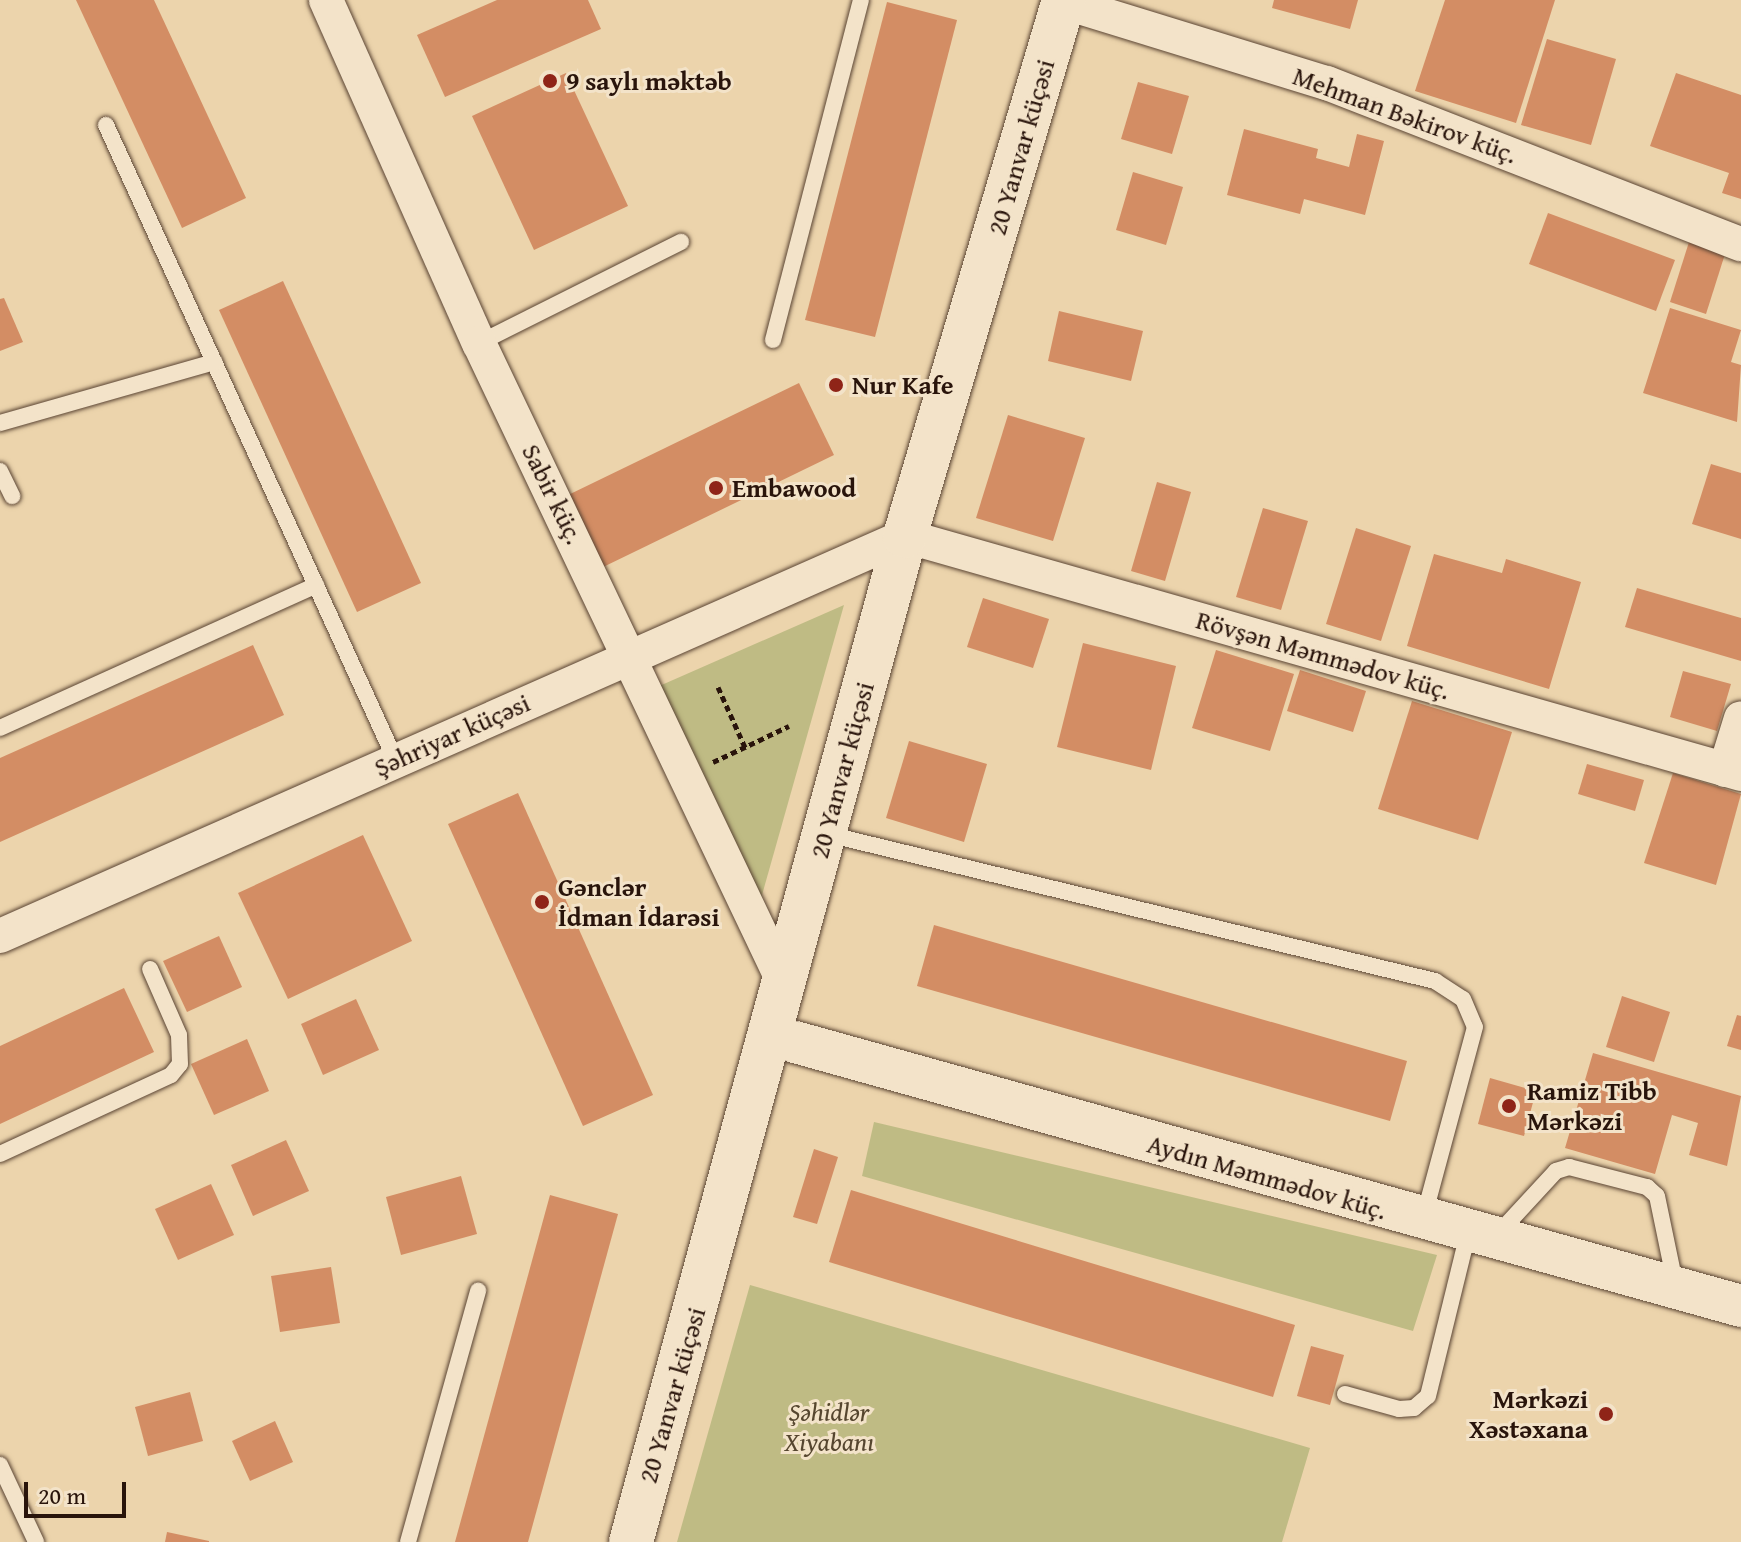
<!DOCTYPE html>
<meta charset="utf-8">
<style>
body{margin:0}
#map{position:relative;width:1741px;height:1542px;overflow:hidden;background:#ecd4ac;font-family:"Gentium Book Plus",serif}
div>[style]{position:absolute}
.green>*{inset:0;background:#bfbb84}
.building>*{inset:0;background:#d38d64}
.path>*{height:5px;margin-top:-2.5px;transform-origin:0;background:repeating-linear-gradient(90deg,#29140b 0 6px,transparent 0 10px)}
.roads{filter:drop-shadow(0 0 2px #5a4433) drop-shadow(0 0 2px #5a4433)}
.service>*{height:16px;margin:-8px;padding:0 8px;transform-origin:8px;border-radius:8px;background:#f3e3c9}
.minor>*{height:34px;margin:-17px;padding:0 17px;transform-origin:17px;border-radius:17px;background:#f3e3c9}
.tertiary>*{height:42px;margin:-21px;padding:0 21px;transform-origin:21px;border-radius:21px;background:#f3e3c9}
.secondary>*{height:44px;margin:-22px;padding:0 22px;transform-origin:22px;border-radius:22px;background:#f3e3c9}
.dots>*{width:22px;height:22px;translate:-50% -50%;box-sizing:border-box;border:4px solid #f3e3c9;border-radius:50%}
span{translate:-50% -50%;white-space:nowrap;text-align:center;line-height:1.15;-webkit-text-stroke:6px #f3e3c9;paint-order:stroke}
.poi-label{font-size:26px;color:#29140b;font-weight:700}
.left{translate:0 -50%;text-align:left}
.right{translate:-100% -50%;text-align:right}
.street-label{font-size:26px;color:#29140b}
.park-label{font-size:26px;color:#56462f;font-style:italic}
.scale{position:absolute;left:24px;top:1482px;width:102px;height:36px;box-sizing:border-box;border:4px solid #29140b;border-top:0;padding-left:10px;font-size:24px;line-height:28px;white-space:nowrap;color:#29140b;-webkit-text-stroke:6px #f3e3c9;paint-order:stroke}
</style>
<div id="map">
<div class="green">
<i style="clip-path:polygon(844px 605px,749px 941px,632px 698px)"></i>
<i style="clip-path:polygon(874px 1122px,1437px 1255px,1413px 1331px,862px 1176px)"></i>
<i style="clip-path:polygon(750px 1285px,1310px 1448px,1282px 1542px,677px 1542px)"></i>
</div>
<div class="building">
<i style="clip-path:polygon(76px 0,154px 0,246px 198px,182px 228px)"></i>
<i style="clip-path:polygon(497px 0,588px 0,601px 29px,445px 97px,417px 35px)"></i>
<i style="clip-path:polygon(1274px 0,1358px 0,1350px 29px,1272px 8px)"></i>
<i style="clip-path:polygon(1445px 0,1555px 0,1516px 123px,1415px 91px)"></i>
<i style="clip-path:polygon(887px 2px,957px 20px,875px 337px,805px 320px)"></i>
<i style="clip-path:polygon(1547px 39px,1616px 59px,1591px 145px,1521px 125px)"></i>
<i style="clip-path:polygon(566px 73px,628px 206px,534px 250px,472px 116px)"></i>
<i style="clip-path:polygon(1676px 73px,1741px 95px,1741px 199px,1722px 193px,1729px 173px,1650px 146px)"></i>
<i style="clip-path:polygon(1138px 82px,1189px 96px,1172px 154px,1121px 139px)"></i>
<i style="clip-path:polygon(1244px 129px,1318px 149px,1316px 158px,1349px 167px,1357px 134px,1384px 141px,1365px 215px,1304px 199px,1300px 214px,1227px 195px)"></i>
<i style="clip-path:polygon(1133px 172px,1183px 187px,1166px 245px,1116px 230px)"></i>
<i style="clip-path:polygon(1548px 213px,1675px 260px,1656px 311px,1529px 264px)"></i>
<i style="clip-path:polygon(1689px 242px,1725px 254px,1706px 314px,1670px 302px)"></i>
<i style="clip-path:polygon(283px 281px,421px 583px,357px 612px,219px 310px)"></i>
<i style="clip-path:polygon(4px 298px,23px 342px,0 351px,0 299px)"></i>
<i style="clip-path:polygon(1670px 308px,1741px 330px,1731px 362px,1741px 365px,1737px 422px,1643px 393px)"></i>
<i style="clip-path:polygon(1059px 311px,1143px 331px,1131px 381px,1048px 361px)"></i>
<i style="clip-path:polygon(799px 383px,834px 455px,599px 569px,564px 497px)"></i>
<i style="clip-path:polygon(1008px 415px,1085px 438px,1053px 541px,976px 518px)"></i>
<i style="clip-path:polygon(1711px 464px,1741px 473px,1741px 539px,1692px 524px)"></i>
<i style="clip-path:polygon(1157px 482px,1191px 492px,1165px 581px,1131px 571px)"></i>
<i style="clip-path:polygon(1263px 508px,1308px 521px,1281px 610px,1236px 597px)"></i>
<i style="clip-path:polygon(1356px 528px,1411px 546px,1381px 641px,1326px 624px)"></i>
<i style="clip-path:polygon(1434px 554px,1502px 573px,1506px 559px,1581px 582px,1549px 689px,1407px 646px)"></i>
<i style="clip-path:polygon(1637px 588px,1741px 618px,1741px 661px,1625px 627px)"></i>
<i style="clip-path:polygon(983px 598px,1049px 619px,1033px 668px,967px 647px)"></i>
<i style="clip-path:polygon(1083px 643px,1176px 666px,1151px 770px,1057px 747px)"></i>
<i style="clip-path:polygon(253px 645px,284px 715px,0 842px,0 758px)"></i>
<i style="clip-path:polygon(1216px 650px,1294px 674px,1270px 751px,1192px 728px)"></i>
<i style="clip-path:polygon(1300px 670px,1366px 691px,1353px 732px,1287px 711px)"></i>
<i style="clip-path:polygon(1683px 671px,1731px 684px,1717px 731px,1670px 717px)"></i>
<i style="clip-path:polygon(1412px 701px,1512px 732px,1478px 840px,1378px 809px)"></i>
<i style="clip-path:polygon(909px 741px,987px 764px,964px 842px,886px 818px)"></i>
<i style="clip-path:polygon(1587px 764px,1644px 780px,1635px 811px,1578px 794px)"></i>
<i style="clip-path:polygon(1673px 773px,1741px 794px,1716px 885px,1644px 863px)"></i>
<i style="clip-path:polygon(518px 793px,653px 1095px,583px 1126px,448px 824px)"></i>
<i style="clip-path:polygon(363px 835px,412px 941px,288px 999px,238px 893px)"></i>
<i style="clip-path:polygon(934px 925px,1407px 1061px,1390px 1121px,917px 986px)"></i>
<i style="clip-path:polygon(219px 936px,242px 987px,187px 1012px,163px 961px)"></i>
<i style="clip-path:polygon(124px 988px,154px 1052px,0 1124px,0 1046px)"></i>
<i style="clip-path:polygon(1622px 996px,1670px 1012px,1654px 1062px,1606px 1047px)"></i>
<i style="clip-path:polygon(356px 999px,379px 1050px,323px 1075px,301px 1024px)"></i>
<i style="clip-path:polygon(1737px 1015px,1741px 1016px,1741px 1050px,1727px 1046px)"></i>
<i style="clip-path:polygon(247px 1039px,269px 1091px,214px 1115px,191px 1064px)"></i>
<i style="clip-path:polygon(1593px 1053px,1741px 1096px,1727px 1166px,1689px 1155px,1698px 1123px,1672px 1115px,1655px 1174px,1565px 1148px)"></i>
<i style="clip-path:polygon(1490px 1078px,1536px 1091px,1524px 1136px,1478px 1124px)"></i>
<i style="clip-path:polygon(286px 1140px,309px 1191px,253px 1216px,231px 1165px)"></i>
<i style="clip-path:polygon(814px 1149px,838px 1157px,817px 1224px,793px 1217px)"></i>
<i style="clip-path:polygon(461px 1176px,477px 1234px,401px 1255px,386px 1197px)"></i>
<i style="clip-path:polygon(211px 1184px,234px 1235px,178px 1260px,155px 1209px)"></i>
<i style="clip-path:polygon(851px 1190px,1295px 1325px,1273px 1397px,829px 1262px)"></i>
<i style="clip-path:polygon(550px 1195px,618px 1214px,528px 1542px,455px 1542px)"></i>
<i style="clip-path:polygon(331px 1267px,340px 1323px,280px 1332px,271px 1276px)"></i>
<i style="clip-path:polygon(1311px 1346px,1344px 1355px,1330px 1405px,1297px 1396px)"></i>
<i style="clip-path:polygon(190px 1392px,203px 1441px,148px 1456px,135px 1407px)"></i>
<i style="clip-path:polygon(275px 1421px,293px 1462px,250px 1481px,232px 1441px)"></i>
<i style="clip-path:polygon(167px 1532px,209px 1541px,209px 1542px,165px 1542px)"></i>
</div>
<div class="path">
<i style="left:718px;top:687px;width:66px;rotate:65.8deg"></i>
<i style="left:713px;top:762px;width:84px;rotate:-25.3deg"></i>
</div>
<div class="roads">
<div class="service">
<i style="left:106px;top:125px;width:697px;rotate:65.49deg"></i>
<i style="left:773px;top:340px;width:351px;rotate:-75.5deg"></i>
<i style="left:479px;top:343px;width:226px;rotate:-26.6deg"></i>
<i style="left:0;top:423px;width:223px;rotate:-15.9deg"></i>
<i style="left:0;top:471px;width:28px;rotate:64deg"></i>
<i style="left:0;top:728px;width:347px;rotate:-24.3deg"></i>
<i style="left:827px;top:834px;width:626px;rotate:13.59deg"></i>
<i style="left:1435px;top:981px;width:33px;rotate:33deg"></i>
<i style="left:1463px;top:999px;width:30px;rotate:67deg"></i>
<i style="left:1475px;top:1027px;width:196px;rotate:105.1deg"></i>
<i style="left:0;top:1154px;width:188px;rotate:-24.8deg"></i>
<i style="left:171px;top:1075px;width:14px;rotate:-51deg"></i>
<i style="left:180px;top:1064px;width:29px;rotate:-92deg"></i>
<i style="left:179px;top:1035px;width:72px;rotate:-113.7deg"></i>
<i style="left:1496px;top:1236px;width:88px;rotate:-47.3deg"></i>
<i style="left:1556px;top:1171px;width:14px;rotate:-17deg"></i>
<i style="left:1569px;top:1167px;width:81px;rotate:14.4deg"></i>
<i style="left:1647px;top:1187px;width:13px;rotate:42deg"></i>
<i style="left:1657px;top:1196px;width:89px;rotate:78.3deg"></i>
<i style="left:1345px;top:1394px;width:56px;rotate:15.5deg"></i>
<i style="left:1399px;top:1409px;width:15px;rotate:-4deg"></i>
<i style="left:1414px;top:1408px;width:18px;rotate:-41deg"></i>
<i style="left:1428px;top:1396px;width:168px;rotate:-76.2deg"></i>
<i style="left:0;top:1465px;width:85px;rotate:64.9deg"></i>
<i style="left:408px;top:1542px;width:261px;rotate:-74.4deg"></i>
</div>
<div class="minor">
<i style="left:326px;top:0;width:376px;rotate:66deg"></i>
<i style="left:479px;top:343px;width:711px;rotate:64.52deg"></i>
<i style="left:1063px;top:2px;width:276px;rotate:17.1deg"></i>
<i style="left:1327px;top:83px;width:444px;rotate:21.3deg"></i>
<i style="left:1725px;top:770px;width:54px;rotate:-72.9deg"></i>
<i style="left:0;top:936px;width:989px;rotate:-23.84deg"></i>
<i style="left:905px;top:536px;width:869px;rotate:15.89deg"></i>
</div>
<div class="tertiary">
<i style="left:795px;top:1042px;width:982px;rotate:15.59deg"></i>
</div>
<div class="secondary">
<i style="left:631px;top:1542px;width:1043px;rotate:-74.76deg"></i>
<i style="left:905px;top:536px;width:559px;rotate:-73.48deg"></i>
</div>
</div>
<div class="dots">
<i style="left:550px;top:81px;background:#8f2418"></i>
<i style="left:836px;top:385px;background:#8f2418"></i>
<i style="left:716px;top:488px;background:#8f2418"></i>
<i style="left:542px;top:902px;background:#8f2418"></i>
<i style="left:1509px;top:1106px;background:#8f2418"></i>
<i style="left:1606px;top:1414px;background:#8f2418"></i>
</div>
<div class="poi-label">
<span class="left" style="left:566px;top:81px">9 saylı məktəb</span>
<span class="left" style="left:852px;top:385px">Nur Kafe</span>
<span class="left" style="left:732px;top:488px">Embawood</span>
<span class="left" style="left:558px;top:902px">Gənclər<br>İdman İdarəsi</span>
<span class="left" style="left:1527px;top:1106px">Ramiz Tibb<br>Mərkəzi</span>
<span class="right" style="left:1588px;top:1414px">Mərkəzi<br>Xəstəxana</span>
</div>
<div class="street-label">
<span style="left:1405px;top:115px;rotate:20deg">Mehman Bəkirov küç.</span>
<span style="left:1021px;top:147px;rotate:-74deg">20 Yanvar küçəsi</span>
<span style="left:553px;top:494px;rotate:64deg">Sabir küç.</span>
<span style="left:1323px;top:655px;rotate:16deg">Rövşən Məmmədov küç.</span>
<span style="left:452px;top:735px;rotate:-24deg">Şəhriyar küçəsi</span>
<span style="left:842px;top:770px;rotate:-75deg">20 Yanvar küçəsi</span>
<span style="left:1267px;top:1177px;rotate:16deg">Aydın Məmmədov küç.</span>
<span style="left:672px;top:1395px;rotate:-74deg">20 Yanvar küçəsi</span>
</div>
<div class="park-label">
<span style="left:829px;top:1427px">Şəhidlər<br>Xiyabanı</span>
</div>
<div class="scale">20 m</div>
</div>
